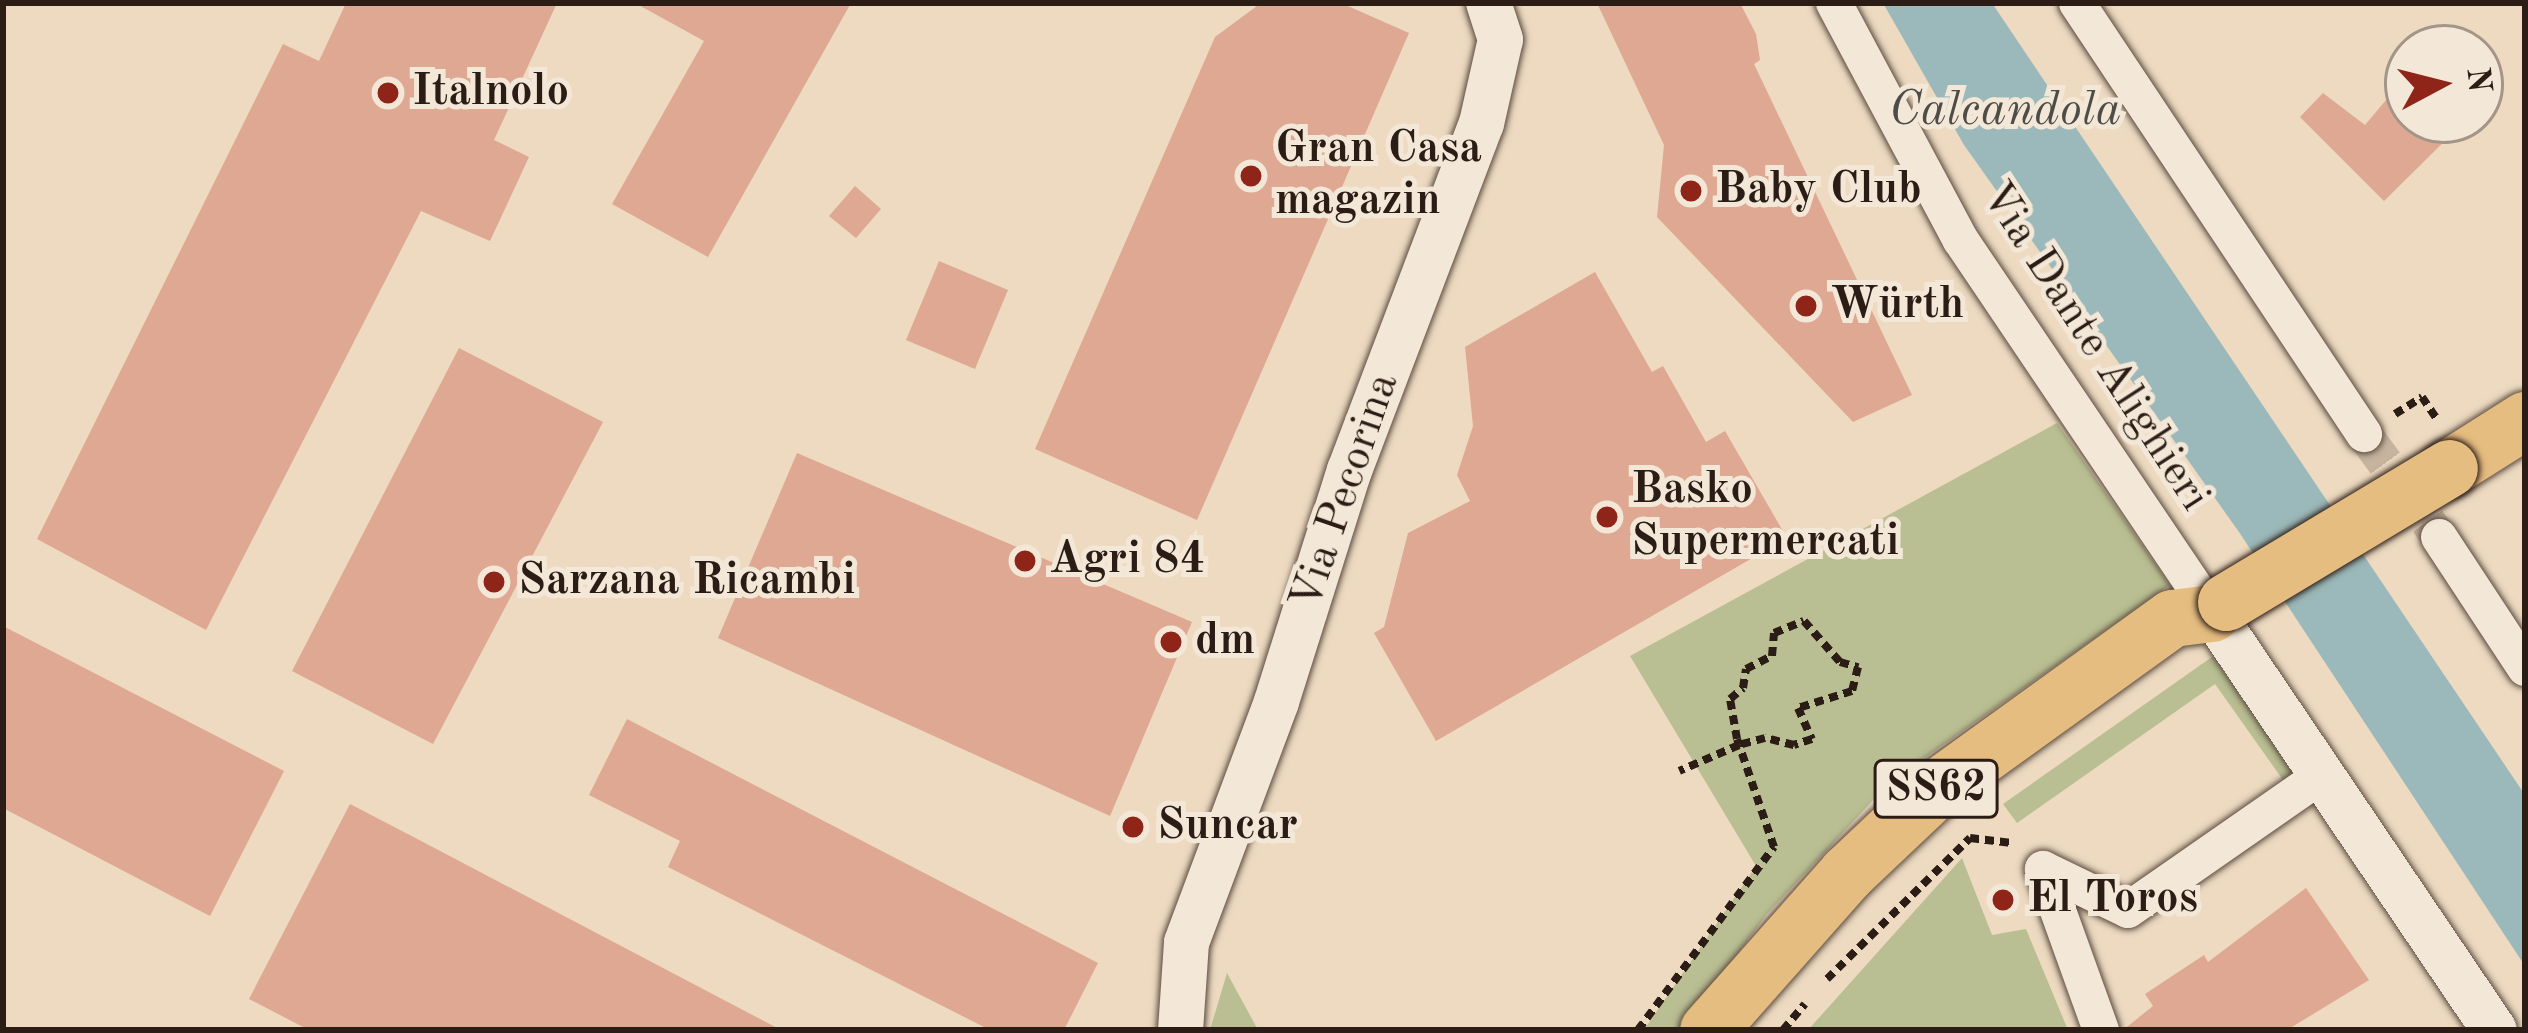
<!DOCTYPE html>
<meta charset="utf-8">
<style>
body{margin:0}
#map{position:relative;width:2528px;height:1033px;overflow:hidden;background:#eddac1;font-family:"Old Standard TT",serif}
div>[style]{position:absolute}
.green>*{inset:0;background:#b9bf92}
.water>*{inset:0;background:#9bb9ba}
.building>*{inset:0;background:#dea892}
.minor-tunnel>*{height:36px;margin-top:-18px;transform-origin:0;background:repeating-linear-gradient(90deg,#c6b49f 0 36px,transparent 0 54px)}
.path>*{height:8px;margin-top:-4px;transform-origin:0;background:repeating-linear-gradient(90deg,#2b1d15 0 9px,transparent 0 15px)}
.roads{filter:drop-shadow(0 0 3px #5c4c40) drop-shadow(0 0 3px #5c4c40)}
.minor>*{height:36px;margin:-18px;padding:0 18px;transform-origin:18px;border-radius:18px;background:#f3e7d7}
.tertiary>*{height:45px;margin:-22.5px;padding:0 22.5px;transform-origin:22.5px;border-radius:22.5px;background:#f3e7d7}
.primary>*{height:57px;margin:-28.5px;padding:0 28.5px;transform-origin:28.5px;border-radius:28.5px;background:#e6bd80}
.bridges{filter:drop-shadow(0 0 3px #2b1d15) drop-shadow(0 0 3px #2b1d15)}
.primary-bridge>*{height:57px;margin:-28.5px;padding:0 28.5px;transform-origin:28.5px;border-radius:28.5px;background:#e6bd80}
.dots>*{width:33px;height:33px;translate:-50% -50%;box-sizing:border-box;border:6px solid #f3e7d7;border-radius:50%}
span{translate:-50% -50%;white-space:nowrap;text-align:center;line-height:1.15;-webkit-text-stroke:10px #f3e7d7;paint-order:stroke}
.shield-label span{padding:3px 9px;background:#f3e7d7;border:3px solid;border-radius:9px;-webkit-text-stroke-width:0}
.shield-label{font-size:42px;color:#2b1d15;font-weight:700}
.poi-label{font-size:45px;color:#2b1d15;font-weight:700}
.left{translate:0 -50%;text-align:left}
.street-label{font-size:45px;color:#2b1d15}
.water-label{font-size:48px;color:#4d4c47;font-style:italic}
.frame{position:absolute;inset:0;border:6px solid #2b1d15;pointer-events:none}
.north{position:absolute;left:2384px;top:24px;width:120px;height:120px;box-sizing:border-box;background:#f3e7d7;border:3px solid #a39689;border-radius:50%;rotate:83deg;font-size:33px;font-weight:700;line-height:48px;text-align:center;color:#2b1d15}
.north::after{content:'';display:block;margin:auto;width:42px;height:54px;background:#8f2418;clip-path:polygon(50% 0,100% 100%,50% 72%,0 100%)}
</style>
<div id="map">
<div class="green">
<i style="clip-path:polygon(2057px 423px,2170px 585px,1890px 782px,1766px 915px,1682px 1030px,1644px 1030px,1756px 866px,1630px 656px)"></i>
<i style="clip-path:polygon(2219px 652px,2300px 768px,2283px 780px,2215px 684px,2017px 823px,2003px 804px)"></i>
<i style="clip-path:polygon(1962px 858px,1992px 935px,2026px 929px,2068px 1030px,1808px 1030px)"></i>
<i style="clip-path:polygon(1227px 973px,1258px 1030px,1210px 1030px)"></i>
</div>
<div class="water">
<i style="clip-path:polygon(1883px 3px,1992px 3px,2525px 795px,2525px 966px,2239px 532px,1964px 145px)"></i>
</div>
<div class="building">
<i style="clip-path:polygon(346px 3px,557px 3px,494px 140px,529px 157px,490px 241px,421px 211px,206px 630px,37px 539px,283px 44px,319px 61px)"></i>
<i style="clip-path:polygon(635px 3px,851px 3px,708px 257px,612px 204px,704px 41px)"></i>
<i style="clip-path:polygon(1261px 3px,1341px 3px,1409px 33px,1197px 520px,1035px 449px,1215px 37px)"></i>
<i style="clip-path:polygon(1597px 3px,1740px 3px,1756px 34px,1760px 60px,1754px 64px,1912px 395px,1853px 422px,1657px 217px,1664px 145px)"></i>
<i style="clip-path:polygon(2408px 74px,2408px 120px,2466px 120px,2384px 201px,2300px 117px,2323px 93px,2365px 125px)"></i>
<i style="clip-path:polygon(855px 186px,881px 209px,856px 238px,829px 216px)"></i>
<i style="clip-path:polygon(939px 261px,1008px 290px,975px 369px,906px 340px)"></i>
<i style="clip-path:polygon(1595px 272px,1652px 372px,1663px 366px,1706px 442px,1725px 431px,1787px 538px,1436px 741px,1374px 633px,1384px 627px,1408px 533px,1470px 501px,1457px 475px,1473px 426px,1465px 347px)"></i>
<i style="clip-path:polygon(459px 348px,603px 422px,433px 744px,292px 671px)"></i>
<i style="clip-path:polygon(797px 453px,1192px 622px,1110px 816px,718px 638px)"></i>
<i style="clip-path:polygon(3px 626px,284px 771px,210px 916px,3px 808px)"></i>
<i style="clip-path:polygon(627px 719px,1098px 963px,1064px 1030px,990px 1030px,668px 867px,680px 841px,589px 795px)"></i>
<i style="clip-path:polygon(350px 804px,425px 843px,781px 1030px,309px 1030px,249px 999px)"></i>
<i style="clip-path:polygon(2306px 888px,2369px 980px,2287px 1030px,2123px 1030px,2153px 1006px,2145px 994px,2204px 955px,2208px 962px)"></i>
</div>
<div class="minor-tunnel">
<i style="left:2364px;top:434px;width:127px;rotate:53.9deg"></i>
</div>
<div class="path">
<i style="left:2395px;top:414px;width:32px;rotate:-32deg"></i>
<i style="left:2422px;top:397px;width:25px;rotate:56deg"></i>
<i style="left:1827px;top:979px;width:201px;rotate:-44.6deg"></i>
<i style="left:1970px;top:838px;width:42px;rotate:6.8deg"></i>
<i style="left:1638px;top:1030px;width:228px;rotate:-53.4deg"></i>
<i style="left:1774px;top:847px;width:108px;rotate:-108.9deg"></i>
<i style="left:1739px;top:745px;width:6px;rotate:-108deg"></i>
<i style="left:1737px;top:739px;width:41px;rotate:-99.9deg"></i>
<i style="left:1730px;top:699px;width:17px;rotate:-40deg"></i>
<i style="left:1743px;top:688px;width:19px;rotate:-81deg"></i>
<i style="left:1746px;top:669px;width:29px;rotate:-27deg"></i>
<i style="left:1772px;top:656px;width:23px;rotate:-85deg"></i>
<i style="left:1774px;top:633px;width:32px;rotate:-22deg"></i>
<i style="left:1804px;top:621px;width:55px;rotate:48.7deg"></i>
<i style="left:1840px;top:662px;width:19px;rotate:16deg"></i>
<i style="left:1858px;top:667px;width:25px;rotate:104deg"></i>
<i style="left:1852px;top:691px;width:57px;rotate:162.5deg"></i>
<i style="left:1798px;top:708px;width:34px;rotate:66deg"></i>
<i style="left:1812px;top:739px;width:19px;rotate:162deg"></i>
<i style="left:1794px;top:745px;width:30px;rotate:-166deg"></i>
<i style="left:1765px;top:738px;width:27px;rotate:165deg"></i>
<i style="left:1739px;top:745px;width:65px;rotate:156.6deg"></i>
<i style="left:1783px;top:1030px;width:34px;rotate:-50deg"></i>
</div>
<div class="roads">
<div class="minor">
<i style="left:1834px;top:3px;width:268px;rotate:61.9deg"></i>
<i style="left:1960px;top:239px;width:451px;rotate:56deg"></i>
<i style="left:2077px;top:3px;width:518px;rotate:56.34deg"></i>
<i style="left:2439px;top:537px;width:157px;rotate:56.7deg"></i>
<i style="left:2043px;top:869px;width:94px;rotate:25.8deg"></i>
<i style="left:2128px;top:910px;width:236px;rotate:-34.8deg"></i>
<i style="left:2043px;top:869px;width:171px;rotate:70.2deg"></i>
</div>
<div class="tertiary">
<i style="left:2212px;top:613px;width:503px;rotate:55.93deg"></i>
<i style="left:1180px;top:1030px;width:88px;rotate:-86.1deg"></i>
<i style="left:1186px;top:942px;width:257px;rotate:-69.5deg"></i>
<i style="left:1276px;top:701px;width:242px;rotate:-72.5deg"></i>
<i style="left:1349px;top:470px;width:371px;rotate:-69.2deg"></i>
<i style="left:1481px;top:123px;width:86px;rotate:-77.3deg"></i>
<i style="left:1500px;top:39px;width:38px;rotate:-108deg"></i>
</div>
<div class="primary">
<i style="left:2449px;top:468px;width:90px;rotate:-32.3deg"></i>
<i style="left:1708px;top:1030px;width:210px;rotate:-48.5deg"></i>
<i style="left:1847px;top:873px;width:127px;rotate:-43.4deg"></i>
<i style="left:1939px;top:786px;width:287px;rotate:-35.8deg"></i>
<i style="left:2172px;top:618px;width:40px;rotate:-7.1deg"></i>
</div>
</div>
<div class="bridges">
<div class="primary-bridge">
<i style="left:2226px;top:602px;width:260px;rotate:-31deg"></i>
</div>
</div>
<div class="dots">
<i style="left:388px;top:93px;background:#8f2418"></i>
<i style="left:1251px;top:176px;background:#8f2418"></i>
<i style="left:1691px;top:191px;background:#8f2418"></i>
<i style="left:1806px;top:306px;background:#8f2418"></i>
<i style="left:1607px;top:517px;background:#8f2418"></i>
<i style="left:1025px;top:561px;background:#8f2418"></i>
<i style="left:494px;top:582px;background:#8f2418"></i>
<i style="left:1171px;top:642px;background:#8f2418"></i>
<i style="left:1133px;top:827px;background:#8f2418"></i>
<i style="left:2003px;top:900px;background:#8f2418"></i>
</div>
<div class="shield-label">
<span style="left:1936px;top:789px">SS62</span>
</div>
<div class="poi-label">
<span class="left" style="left:412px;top:93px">Italnolo</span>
<span class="left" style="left:1275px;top:176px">Gran Casa<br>magazin</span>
<span class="left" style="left:1715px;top:191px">Baby Club</span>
<span class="left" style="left:1830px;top:306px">Würth</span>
<span class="left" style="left:1631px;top:517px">Basko<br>Supermercati</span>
<span class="left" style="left:1049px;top:561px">Agri 84</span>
<span class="left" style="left:518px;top:582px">Sarzana Ricambi</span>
<span class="left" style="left:1195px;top:642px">dm</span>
<span class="left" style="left:1157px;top:827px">Suncar</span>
<span class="left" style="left:2027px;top:900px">El Toros</span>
</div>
<div class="street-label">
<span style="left:2094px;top:347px;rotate:57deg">Via Dante Alighieri</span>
<span style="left:1346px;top:492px;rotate:-71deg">Via Pecorina</span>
</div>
<div class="water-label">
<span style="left:2005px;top:112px">Calcandola</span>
</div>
<div class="frame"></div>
<div class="north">N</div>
</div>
